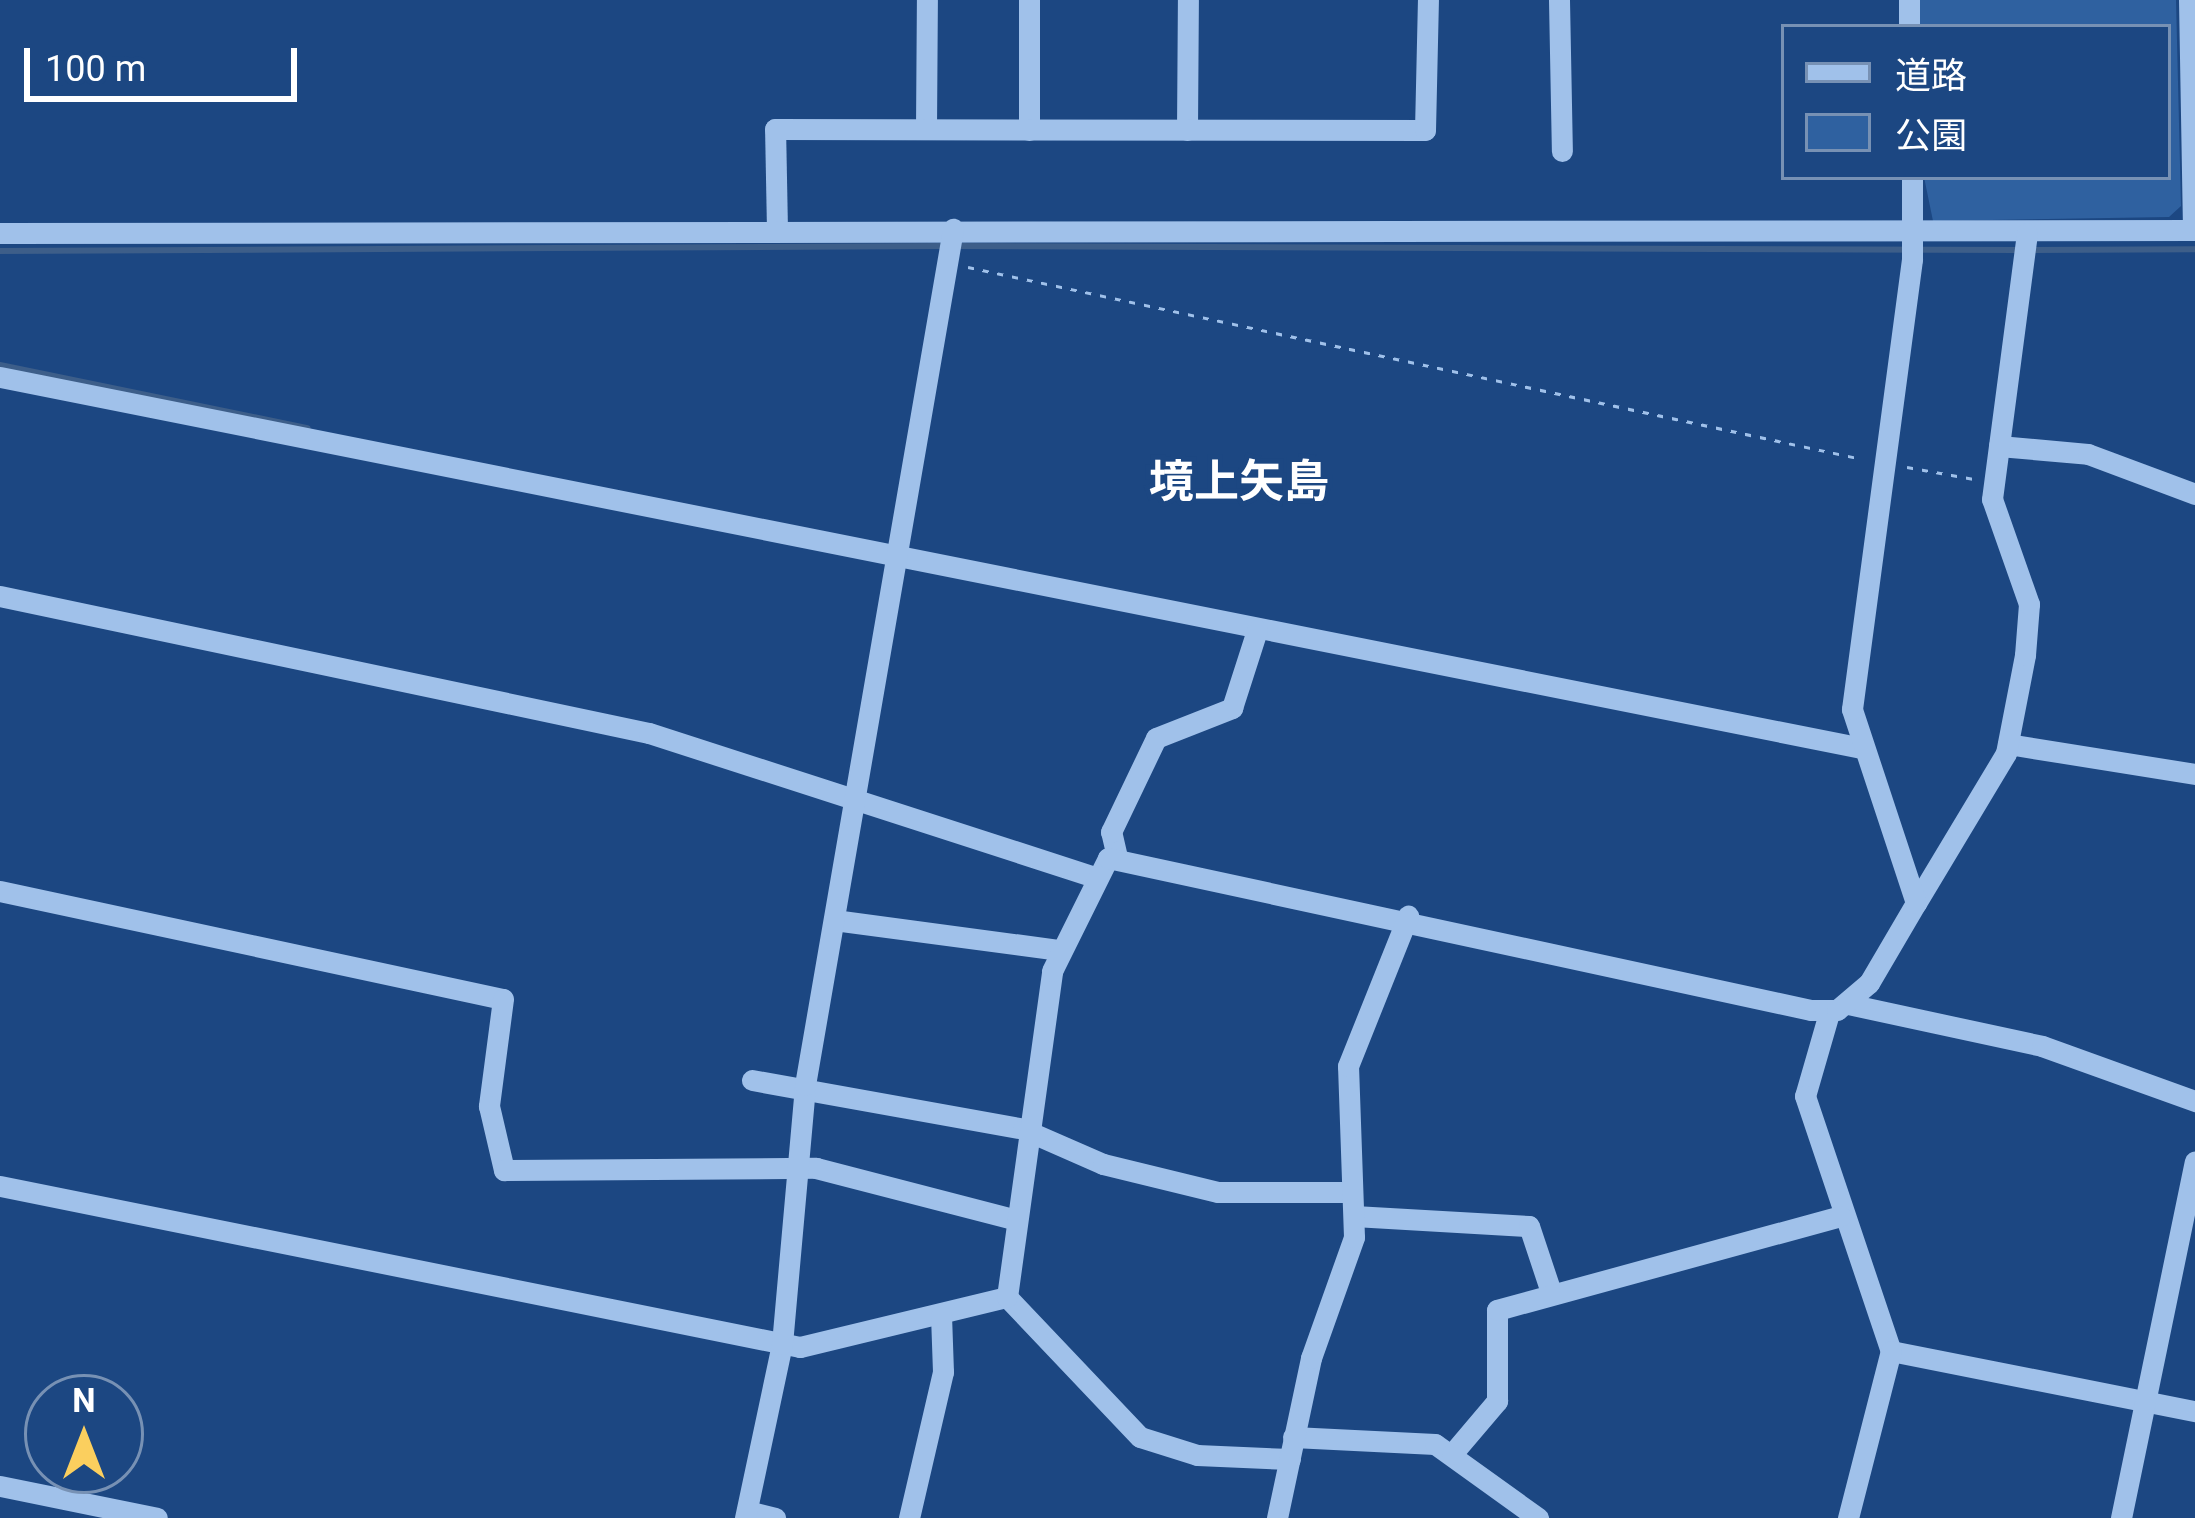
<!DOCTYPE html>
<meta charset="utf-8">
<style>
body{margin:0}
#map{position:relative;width:2195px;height:1518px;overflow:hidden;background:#1c4782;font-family:Roboto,"Noto Sans JP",sans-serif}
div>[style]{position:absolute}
.green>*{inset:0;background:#2f61a0}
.stream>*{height:6px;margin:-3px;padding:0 3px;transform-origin:3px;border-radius:3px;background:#3d5e89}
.path>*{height:3px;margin-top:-1.5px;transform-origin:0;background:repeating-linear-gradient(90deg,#a0c1ea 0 6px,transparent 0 15px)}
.minor>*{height:21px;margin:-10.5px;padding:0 10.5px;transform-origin:10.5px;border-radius:10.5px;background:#a0c1ea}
span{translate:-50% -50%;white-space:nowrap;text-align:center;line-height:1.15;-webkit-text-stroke:10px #1c4782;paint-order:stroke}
.quarter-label{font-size:45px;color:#fff;font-weight:700}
.legend{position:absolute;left:1781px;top:24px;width:390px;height:156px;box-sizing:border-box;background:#1c4782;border:3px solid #7791b4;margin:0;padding:15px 21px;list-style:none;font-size:36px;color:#fff}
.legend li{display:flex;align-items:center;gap:24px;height:60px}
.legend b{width:60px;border:3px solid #7791b4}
.north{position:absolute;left:24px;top:1374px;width:120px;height:120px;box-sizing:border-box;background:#1c4782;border:3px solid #7791b4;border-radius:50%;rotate:0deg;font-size:33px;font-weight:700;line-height:48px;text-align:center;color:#fff}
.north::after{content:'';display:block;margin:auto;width:42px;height:54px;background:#fbcf5e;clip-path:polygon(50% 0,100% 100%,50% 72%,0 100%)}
.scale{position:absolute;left:24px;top:48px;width:273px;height:54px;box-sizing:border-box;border:6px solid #fff;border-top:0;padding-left:15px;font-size:36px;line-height:42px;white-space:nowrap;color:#fff;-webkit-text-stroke:9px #1c4782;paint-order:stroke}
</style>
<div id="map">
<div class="green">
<i style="clip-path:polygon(1917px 0,2176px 0,2181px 206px,2169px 217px,1933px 221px,1924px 177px,2168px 177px,2168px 27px,1918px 27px)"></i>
</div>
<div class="stream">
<i style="left:957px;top:246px;width:1060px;rotate:0.22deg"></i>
<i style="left:2031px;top:250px;width:164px;rotate:-0.3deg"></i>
<i style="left:0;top:251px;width:943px;rotate:-0.3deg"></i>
<i style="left:0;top:365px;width:314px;rotate:11.6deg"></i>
</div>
<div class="path">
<i style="left:968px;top:267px;width:914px;rotate:12.12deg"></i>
<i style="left:1907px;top:467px;width:68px;rotate:10.2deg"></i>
</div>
<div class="minor">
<i style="left:1559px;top:0;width:151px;rotate:88.9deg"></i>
<i style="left:1909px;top:0;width:27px;rotate:90deg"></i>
<i style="left:2189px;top:0;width:230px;rotate:89deg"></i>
<i style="left:926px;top:129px;width:129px;rotate:-89.6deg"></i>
<i style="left:1029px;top:130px;width:130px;rotate:-90deg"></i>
<i style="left:1187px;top:130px;width:130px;rotate:-89.6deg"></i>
<i style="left:777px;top:230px;width:101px;rotate:-91.1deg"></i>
<i style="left:775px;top:129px;width:650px;rotate:0.09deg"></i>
<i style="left:1425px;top:130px;width:130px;rotate:-88.7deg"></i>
<i style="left:0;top:233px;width:2195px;rotate:-0.08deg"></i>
<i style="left:0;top:377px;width:1894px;rotate:11.27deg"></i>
<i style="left:1999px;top:446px;width:89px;rotate:5.1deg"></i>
<i style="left:2088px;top:454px;width:114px;rotate:20.5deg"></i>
<i style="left:0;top:596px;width:663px;rotate:11.92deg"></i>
<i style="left:649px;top:733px;width:469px;rotate:17.9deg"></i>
<i style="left:2008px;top:744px;width:189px;rotate:9.1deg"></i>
<i style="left:1117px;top:857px;width:26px;rotate:-103deg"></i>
<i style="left:1111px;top:832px;width:104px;rotate:-64.4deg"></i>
<i style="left:1156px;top:738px;width:82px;rotate:-21.5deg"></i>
<i style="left:1232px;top:708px;width:82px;rotate:-72.2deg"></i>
<i style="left:0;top:891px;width:514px;rotate:12.12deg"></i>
<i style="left:503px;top:999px;width:108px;rotate:97.5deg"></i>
<i style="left:489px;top:1106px;width:66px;rotate:76.8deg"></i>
<i style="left:504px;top:1170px;width:312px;rotate:-0.4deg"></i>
<i style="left:816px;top:1168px;width:200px;rotate:14.5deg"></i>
<i style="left:1916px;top:903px;width:175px;rotate:-59deg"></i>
<i style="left:2006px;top:753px;width:100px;rotate:-79deg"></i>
<i style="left:2025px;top:655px;width:51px;rotate:-85.5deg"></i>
<i style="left:2029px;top:604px;width:111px;rotate:-109.4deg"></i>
<i style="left:1992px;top:499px;width:268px;rotate:-82.5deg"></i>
<i style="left:834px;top:920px;width:226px;rotate:7.6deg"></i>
<i style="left:1848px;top:1004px;width:198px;rotate:12.2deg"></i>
<i style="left:2042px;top:1046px;width:163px;rotate:19.8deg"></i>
<i style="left:1829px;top:1013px;width:86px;rotate:106.1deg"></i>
<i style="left:1805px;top:1096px;width:269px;rotate:71.4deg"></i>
<i style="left:1891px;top:1351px;width:310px;rotate:11.2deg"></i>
<i style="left:752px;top:1080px;width:275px;rotate:10.2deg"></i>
<i style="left:1023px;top:1129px;width:87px;rotate:23.6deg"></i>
<i style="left:1103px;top:1164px;width:118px;rotate:13.7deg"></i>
<i style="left:1218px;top:1192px;width:133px"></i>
<i style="left:0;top:1186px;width:816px;rotate:11.38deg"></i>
<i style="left:800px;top:1347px;width:213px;rotate:-13.6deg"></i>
<i style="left:1007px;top:1297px;width:193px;rotate:46.5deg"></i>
<i style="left:1140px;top:1437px;width:60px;rotate:17.5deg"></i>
<i style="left:1197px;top:1455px;width:93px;rotate:2.5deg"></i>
<i style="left:1354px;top:1216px;width:175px;rotate:3.3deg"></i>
<i style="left:1529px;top:1226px;width:66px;rotate:71.6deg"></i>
<i style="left:1007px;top:1297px;width:329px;rotate:-82.1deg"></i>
<i style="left:1052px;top:971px;width:126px;rotate:-63.6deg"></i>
<i style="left:1108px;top:858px;width:719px;rotate:12.2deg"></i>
<i style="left:1811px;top:1010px;width:26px"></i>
<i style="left:1837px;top:1010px;width:42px;rotate:-40.2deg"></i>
<i style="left:1869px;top:983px;width:93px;rotate:-59.6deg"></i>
<i style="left:1916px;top:903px;width:204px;rotate:-108.3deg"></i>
<i style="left:1852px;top:709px;width:454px;rotate:-82.4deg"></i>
<i style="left:1912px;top:259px;width:82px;rotate:-90deg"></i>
<i style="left:1293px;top:1437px;width:142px;rotate:2.8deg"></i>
<i style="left:1435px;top:1444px;width:127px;rotate:35.7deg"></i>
<i style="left:1452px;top:1454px;width:70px;rotate:-49.7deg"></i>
<i style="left:1497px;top:1401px;width:91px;rotate:-90deg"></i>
<i style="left:1497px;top:1310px;width:356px;rotate:-15.3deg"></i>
<i style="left:0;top:1486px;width:160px;rotate:11.5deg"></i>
<i style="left:747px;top:1511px;width:29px;rotate:14deg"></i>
<i style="left:745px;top:1518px;width:178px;rotate:-78deg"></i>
<i style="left:782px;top:1344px;width:260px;rotate:-84.9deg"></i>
<i style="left:805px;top:1085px;width:869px;rotate:-80.19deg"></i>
<i style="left:909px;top:1518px;width:150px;rotate:-76.9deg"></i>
<i style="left:943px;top:1372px;width:56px;rotate:-92deg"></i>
<i style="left:1277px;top:1518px;width:164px;rotate:-78deg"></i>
<i style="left:1311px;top:1358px;width:128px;rotate:-70.4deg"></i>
<i style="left:1354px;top:1237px;width:171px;rotate:-92deg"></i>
<i style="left:1348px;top:1066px;width:162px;rotate:-68.2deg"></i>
<i style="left:1848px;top:1518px;width:172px;rotate:-75.6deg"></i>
<i style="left:2121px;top:1518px;width:364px;rotate:-78.3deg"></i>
</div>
<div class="quarter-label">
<span style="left:1239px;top:482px">境上矢島</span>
</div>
<ul class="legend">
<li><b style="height:15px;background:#a0c1ea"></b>道路</li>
<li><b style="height:33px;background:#2f61a0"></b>公園</li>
</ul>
<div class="north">N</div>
<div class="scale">100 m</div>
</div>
